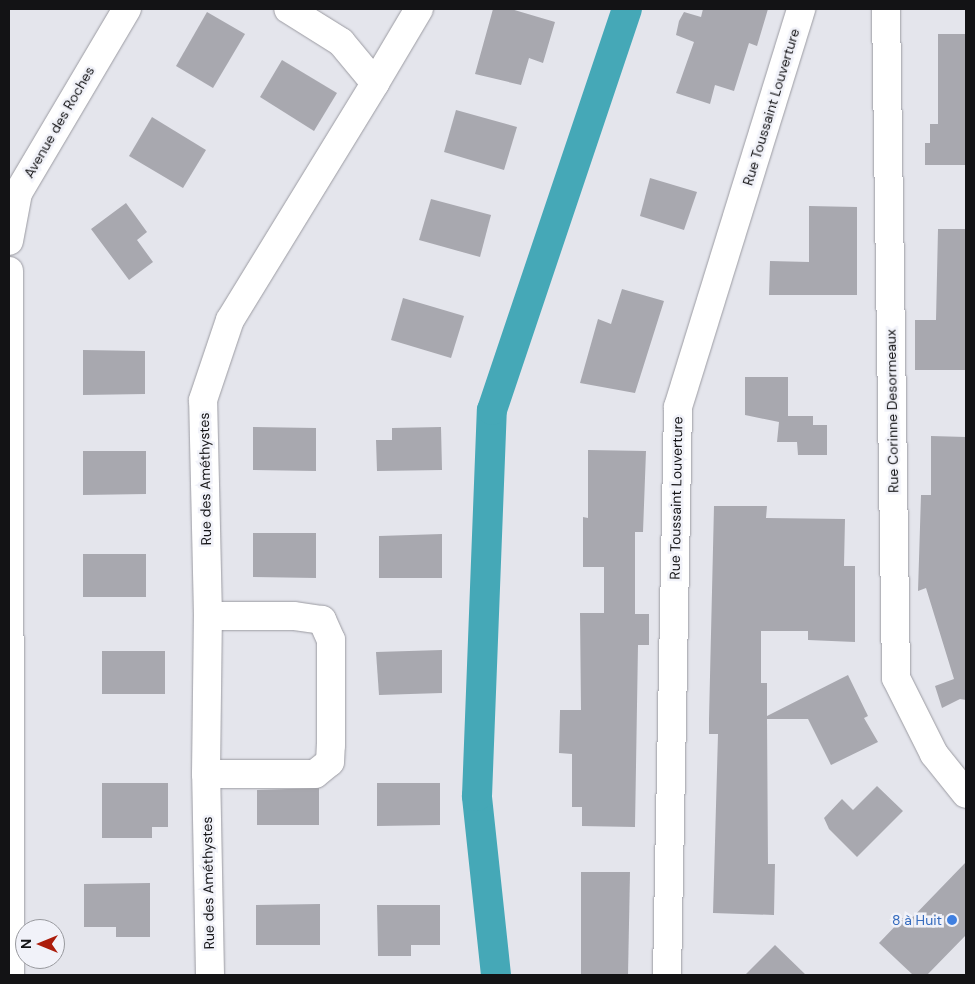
<!DOCTYPE html>
<meta charset="utf-8">
<style>
body{margin:0}
#map{position:relative;width:975px;height:984px;overflow:hidden;background:#e4e5ec;font-family:"DM Sans",sans-serif}
div>[style]{position:absolute}
.canal>*{height:30px;margin:-15px;padding:0 15px;transform-origin:15px;border-radius:15px;background:#45a8b7}
.building>*{inset:0;background:#a8a8af}
.roads{filter:drop-shadow(0 0 1px #9b9ba2) drop-shadow(0 0 1px #9b9ba2)}
.minor>*{height:28px;margin:-14px;padding:0 14px;transform-origin:14px;border-radius:14px;background:#fff}
.dots>*{width:14px;height:14px;translate:-50% -50%;box-sizing:border-box;border:2px solid #f1f2f9;border-radius:50%}
span{translate:-50% -50%;white-space:nowrap;text-align:center;line-height:1.15;-webkit-text-stroke:5px #f1f2f9;paint-order:stroke}
.street-label{font-size:14px;color:#131315}
.shop-label{font-size:14px;color:#366cbe}
.right{translate:-100% -50%;text-align:right}
.frame{position:absolute;inset:0;border:10px solid #131315;pointer-events:none}
.north{position:absolute;left:15px;top:919px;width:50px;height:50px;box-sizing:border-box;background:#f1f2f9;border:1px solid #98999e;border-radius:50%;rotate:270deg;font-size:14px;font-weight:700;line-height:20px;text-align:center;color:#131315}
.north::after{content:'';display:block;margin:auto;width:18px;height:22px;background:#ac1d0c;clip-path:polygon(50% 0,100% 100%,50% 72%,0 100%)}
</style>
<div id="map">
<div class="canal">
<i style="left:496px;top:975px;width:180px;rotate:-96.1deg"></i>
<i style="left:477px;top:796px;width:386px;rotate:-87.8deg"></i>
<i style="left:492px;top:410px;width:423px;rotate:-71.4deg"></i>
</div>
<div class="building">
<i style="clip-path:polygon(493px 9px,511px 9px,555px 22px,543px 63px,529px 58px,521px 85px,475px 74px)"></i>
<i style="clip-path:polygon(703px 9px,768px 9px,757px 46px,749px 43px,734px 91px,715px 85px,710px 104px,676px 93px,694px 42px,676px 35px,679px 21px,684px 12px,701px 17px)"></i>
<i style="clip-path:polygon(207px 12px,245px 34px,213px 88px,176px 66px)"></i>
<i style="clip-path:polygon(938px 34px,966px 34px,966px 165px,925px 165px,925px 143px,930px 143px,930px 124px,938px 124px)"></i>
<i style="clip-path:polygon(282px 60px,337px 93px,314px 131px,260px 97px)"></i>
<i style="clip-path:polygon(456px 110px,517px 127px,504px 170px,444px 152px)"></i>
<i style="clip-path:polygon(152px 117px,206px 150px,183px 188px,129px 156px)"></i>
<i style="clip-path:polygon(650px 178px,697px 192px,684px 230px,640px 216px)"></i>
<i style="clip-path:polygon(431px 199px,491px 215px,480px 257px,419px 240px)"></i>
<i style="clip-path:polygon(126px 203px,147px 232px,137px 240px,153px 262px,129px 280px,91px 229px)"></i>
<i style="clip-path:polygon(809px 206px,857px 207px,857px 295px,769px 295px,770px 261px,809px 262px)"></i>
<i style="clip-path:polygon(938px 229px,966px 229px,966px 370px,915px 370px,915px 320px,936px 320px)"></i>
<i style="clip-path:polygon(622px 289px,664px 301px,635px 393px,580px 383px,598px 319px,611px 324px)"></i>
<i style="clip-path:polygon(403px 298px,464px 316px,451px 358px,391px 340px)"></i>
<i style="clip-path:polygon(83px 350px,145px 351px,145px 394px,83px 395px)"></i>
<i style="clip-path:polygon(745px 377px,788px 377px,788px 416px,813px 416px,813px 425px,827px 425px,827px 455px,798px 455px,797px 442px,777px 442px,779px 422px,745px 415px)"></i>
<i style="clip-path:polygon(253px 427px,316px 428px,316px 471px,253px 470px)"></i>
<i style="clip-path:polygon(441px 427px,442px 470px,377px 471px,376px 440px,392px 440px,392px 428px)"></i>
<i style="clip-path:polygon(931px 436px,966px 437px,966px 700px,960px 699px,942px 708px,935px 686px,954px 679px,926px 588px,918px 591px,921px 495px,931px 495px)"></i>
<i style="clip-path:polygon(588px 450px,646px 451px,643px 532px,635px 532px,635px 614px,649px 614px,649px 645px,638px 645px,635px 827px,582px 826px,582px 807px,572px 807px,572px 754px,559px 753px,560px 710px,581px 710px,580px 613px,604px 613px,604px 567px,583px 567px,583px 517px,588px 518px)"></i>
<i style="clip-path:polygon(83px 451px,146px 451px,146px 494px,83px 495px)"></i>
<i style="clip-path:polygon(714px 506px,767px 506px,766px 518px,845px 519px,844px 566px,855px 566px,855px 642px,808px 640px,808px 631px,761px 631px,761px 683px,767px 683px,767px 716px,848px 675px,868px 716px,864px 718px,878px 742px,831px 765px,808px 719px,767px 719px,768px 864px,775px 864px,774px 915px,713px 913px,718px 734px,709px 734px,709px 719px)"></i>
<i style="clip-path:polygon(253px 533px,316px 533px,316px 578px,253px 577px)"></i>
<i style="clip-path:polygon(442px 534px,442px 578px,379px 578px,379px 536px)"></i>
<i style="clip-path:polygon(83px 554px,146px 554px,146px 597px,83px 597px)"></i>
<i style="clip-path:polygon(442px 650px,442px 693px,379px 695px,376px 652px)"></i>
<i style="clip-path:polygon(102px 651px,165px 651px,165px 694px,102px 694px)"></i>
<i style="clip-path:polygon(102px 783px,168px 783px,168px 827px,152px 827px,152px 838px,102px 838px)"></i>
<i style="clip-path:polygon(377px 783px,440px 783px,440px 825px,377px 826px)"></i>
<i style="clip-path:polygon(877px 786px,903px 811px,857px 857px,829px 829px,824px 818px,842px 799px,853px 810px)"></i>
<i style="clip-path:polygon(319px 788px,319px 825px,257px 825px,257px 790px)"></i>
<i style="clip-path:polygon(966px 862px,966px 935px,927px 975px,913px 975px,879px 943px,903px 918px,908px 922px)"></i>
<i style="clip-path:polygon(581px 872px,630px 872px,628px 975px,581px 975px)"></i>
<i style="clip-path:polygon(150px 883px,150px 937px,116px 937px,116px 927px,84px 927px,84px 884px)"></i>
<i style="clip-path:polygon(320px 904px,320px 945px,256px 945px,256px 905px)"></i>
<i style="clip-path:polygon(377px 905px,440px 905px,440px 945px,411px 945px,411px 956px,378px 956px)"></i>
<i style="clip-path:polygon(775px 945px,806px 975px,745px 975px)"></i>
</div>
<div class="roads">
<div class="minor">
<i style="left:886px;top:9px;width:669px;rotate:89.14deg"></i>
<i style="left:896px;top:678px;width:85px;rotate:63.4deg"></i>
<i style="left:934px;top:754px;width:51px;rotate:51.3deg"></i>
<i style="left:375px;top:83px;width:86px;rotate:-59.3deg"></i>
<i style="left:9px;top:241px;width:49px;rotate:-79.4deg"></i>
<i style="left:18px;top:193px;width:214px;rotate:-59.4deg"></i>
<i style="left:9px;top:271px;width:704px;rotate:89.92deg"></i>
<i style="left:206px;top:774px;width:109px"></i>
<i style="left:315px;top:774px;width:19px;rotate:-39deg"></i>
<i style="left:330px;top:762px;width:17px;rotate:-87deg"></i>
<i style="left:331px;top:745px;width:105px;rotate:-90deg"></i>
<i style="left:331px;top:640px;width:22px;rotate:-114deg"></i>
<i style="left:322px;top:620px;width:29px;rotate:-172deg"></i>
<i style="left:293px;top:616px;width:85px;rotate:180deg"></i>
<i style="left:210px;top:975px;width:201px;rotate:-91.1deg"></i>
<i style="left:206px;top:774px;width:158px;rotate:-89.3deg"></i>
<i style="left:208px;top:616px;width:216px;rotate:-91.3deg"></i>
<i style="left:203px;top:400px;width:84px;rotate:-71.4deg"></i>
<i style="left:230px;top:320px;width:278px;rotate:-58.5deg"></i>
<i style="left:375px;top:83px;width:53px;rotate:-129.7deg"></i>
<i style="left:341px;top:42px;width:62px;rotate:-148.1deg"></i>
<i style="left:667px;top:975px;width:568px;rotate:-88.89deg"></i>
<i style="left:678px;top:407px;width:417px;rotate:-72.8deg"></i>
</div>
</div>
<div class="dots">
<i style="left:952px;top:920px;background:#3f7fe0"></i>
</div>
<div class="street-label">
<span style="left:771px;top:107px;rotate:-73deg">Rue Toussaint Louverture</span>
<span style="left:59px;top:122px;rotate:-60deg">Avenue des Roches</span>
<span style="left:892px;top:411px;rotate:-91deg">Rue Corinne Desormeaux</span>
<span style="left:205px;top:479px;rotate:-91deg">Rue des Améthystes</span>
<span style="left:676px;top:498px;rotate:-89deg">Rue Toussaint Louverture</span>
<span style="left:208px;top:883px;rotate:-91deg">Rue des Améthystes</span>
</div>
<div class="shop-label">
<span class="right" style="left:942px;top:920px">8 à Huit</span>
</div>
<div class="frame"></div>
<div class="north">N</div>
</div>
